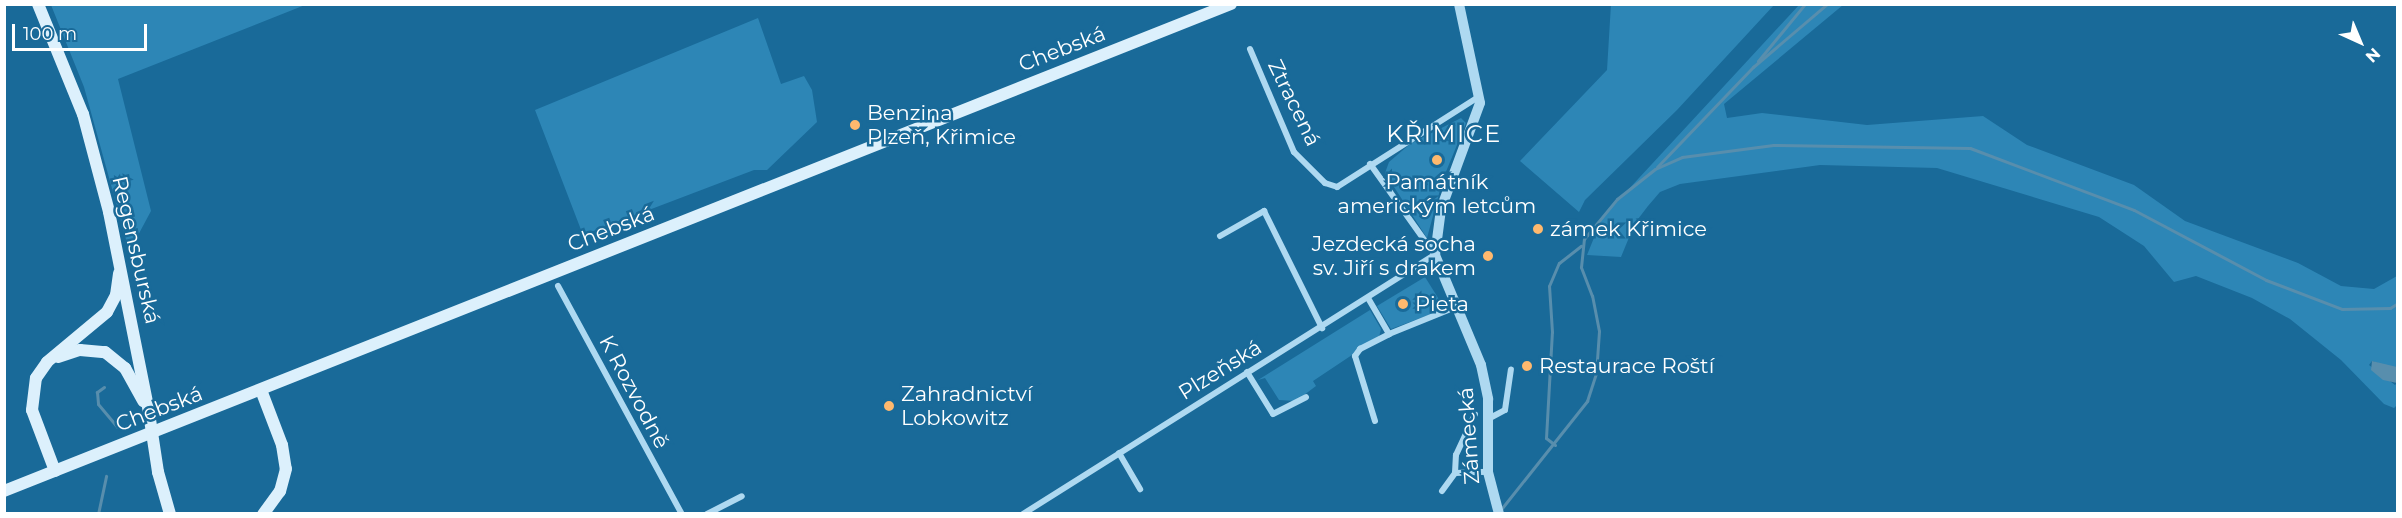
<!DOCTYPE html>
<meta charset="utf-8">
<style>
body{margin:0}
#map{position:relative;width:2402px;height:518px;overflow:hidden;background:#196a99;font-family:Montserrat,sans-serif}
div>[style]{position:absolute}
.green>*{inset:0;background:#2d86b6}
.water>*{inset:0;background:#588ead}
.stream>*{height:3px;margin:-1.5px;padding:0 1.5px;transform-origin:1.5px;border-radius:1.5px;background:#588ead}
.minor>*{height:6px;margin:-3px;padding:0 3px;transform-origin:3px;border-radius:3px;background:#aed9f1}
.tertiary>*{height:10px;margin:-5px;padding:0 5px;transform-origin:5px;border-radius:5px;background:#aed9f1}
.secondary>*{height:12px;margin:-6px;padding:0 6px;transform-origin:6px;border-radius:6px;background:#dcf0fc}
.secondary-bridge>*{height:12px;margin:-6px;padding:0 6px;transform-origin:6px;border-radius:6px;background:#dcf0fc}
.dots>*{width:16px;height:16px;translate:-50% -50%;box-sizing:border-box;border:3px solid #196a99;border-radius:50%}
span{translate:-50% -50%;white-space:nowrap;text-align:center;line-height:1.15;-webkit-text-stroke:5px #196a99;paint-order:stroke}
.street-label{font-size:21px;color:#fff}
.poi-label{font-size:21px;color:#fff}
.left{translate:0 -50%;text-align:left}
.right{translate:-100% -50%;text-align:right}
.quarter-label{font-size:24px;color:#fff;letter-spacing:1.5px}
.frame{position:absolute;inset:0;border:6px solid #fff;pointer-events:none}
.north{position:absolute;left:2330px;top:12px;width:60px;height:60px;-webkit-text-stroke:4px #196a99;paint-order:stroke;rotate:136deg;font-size:16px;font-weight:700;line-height:24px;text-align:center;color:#fff}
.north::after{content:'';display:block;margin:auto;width:21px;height:27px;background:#fff;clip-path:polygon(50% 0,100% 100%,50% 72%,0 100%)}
.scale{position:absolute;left:12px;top:24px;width:135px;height:27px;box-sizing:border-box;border:3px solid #fff;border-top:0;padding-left:8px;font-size:18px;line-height:21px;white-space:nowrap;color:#fff;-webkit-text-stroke:4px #196a99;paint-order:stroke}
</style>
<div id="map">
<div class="green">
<i style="clip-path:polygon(1611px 4px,1774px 5px,1677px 110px,1585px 200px,1579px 212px,1520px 161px,1607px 70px)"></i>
<i style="clip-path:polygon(51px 5px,305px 5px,118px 79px,151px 211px,136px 239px,127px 243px,84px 87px)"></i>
<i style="clip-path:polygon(1799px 5px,1843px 5px,1724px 104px,1727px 118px,1762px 113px,1867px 125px,1983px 116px,2027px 145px,2134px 185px,2185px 221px,2298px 263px,2341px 286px,2374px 289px,2397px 276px,2397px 369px,2372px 361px,2369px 365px,2395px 385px,2397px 383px,2397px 405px,2394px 408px,2384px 404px,2341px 360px,2290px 319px,2252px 298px,2196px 276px,2174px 282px,2144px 246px,2099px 217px,1937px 168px,1820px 165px,1680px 184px,1660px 192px,1648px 206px,1635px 223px,1621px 257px,1587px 255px,1602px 218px)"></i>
<i style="clip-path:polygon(758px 18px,781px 84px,804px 76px,812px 90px,817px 122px,767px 170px,754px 170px,583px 235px,535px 110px)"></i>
<i style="clip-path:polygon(1461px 118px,1466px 123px,1443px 179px,1427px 238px,1385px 173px,1389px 162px,1410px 144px)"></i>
<i style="clip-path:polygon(1425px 277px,1445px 309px,1391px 329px,1377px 306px)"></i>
<i style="clip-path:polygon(1370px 310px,1381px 329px,1379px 337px,1313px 381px,1316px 386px,1296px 401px,1279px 400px,1265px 378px,1258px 380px)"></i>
</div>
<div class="water">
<i style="clip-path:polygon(2372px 361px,2397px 367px,2397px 383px,2383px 380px,2371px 370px)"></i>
</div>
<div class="stream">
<i style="left:1758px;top:61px;width:74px;rotate:-50.5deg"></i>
<i style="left:1657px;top:167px;width:139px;rotate:-46.2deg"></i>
<i style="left:1753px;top:67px;width:97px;rotate:-40.4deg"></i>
<i style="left:104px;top:387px;width:9px;rotate:144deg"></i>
<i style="left:97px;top:392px;width:12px;rotate:85deg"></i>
<i style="left:98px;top:404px;width:30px;rotate:50deg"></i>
<i style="left:1555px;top:445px;width:11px;rotate:-142deg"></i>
<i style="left:1546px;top:438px;width:106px;rotate:-86.8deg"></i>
<i style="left:1552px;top:332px;width:46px;rotate:-93.7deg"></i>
<i style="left:1549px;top:286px;width:25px;rotate:-67deg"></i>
<i style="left:1559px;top:263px;width:28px;rotate:-38deg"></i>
<i style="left:1502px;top:508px;width:137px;rotate:-51.5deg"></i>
<i style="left:1587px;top:401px;width:28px;rotate:-72deg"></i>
<i style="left:1596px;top:374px;width:43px;rotate:-86deg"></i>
<i style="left:1599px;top:331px;width:36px;rotate:-101deg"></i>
<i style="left:1592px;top:296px;width:31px;rotate:-111deg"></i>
<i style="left:1581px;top:267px;width:28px;rotate:-84deg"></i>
<i style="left:1584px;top:239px;width:52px;rotate:-50.5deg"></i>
<i style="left:1617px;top:199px;width:48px;rotate:-38.3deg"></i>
<i style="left:1655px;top:169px;width:30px;rotate:-24deg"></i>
<i style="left:1682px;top:157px;width:92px;rotate:-7.5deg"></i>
<i style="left:1773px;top:145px;width:197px;rotate:0.9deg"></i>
<i style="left:1970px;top:148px;width:175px;rotate:20.7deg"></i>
<i style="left:2134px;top:210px;width:149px;rotate:27.9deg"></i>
<i style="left:2266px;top:280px;width:81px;rotate:20.9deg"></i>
<i style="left:2342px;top:309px;width:48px;rotate:-1.2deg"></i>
<i style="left:2390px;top:308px;width:9px;rotate:-32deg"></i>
<i style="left:98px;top:514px;width:39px;rotate:-78deg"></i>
</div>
<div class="minor">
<i style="left:1250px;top:49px;width:112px;rotate:66.9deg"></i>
<i style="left:1294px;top:152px;width:44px;rotate:45deg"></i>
<i style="left:1325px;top:183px;width:13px;rotate:18deg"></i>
<i style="left:1337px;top:187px;width:169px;rotate:-32.5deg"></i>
<i style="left:1220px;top:236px;width:51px;rotate:-29.6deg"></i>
<i style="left:1264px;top:211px;width:131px;rotate:63.6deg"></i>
<i style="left:558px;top:286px;width:260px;rotate:61.5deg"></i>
<i style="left:1368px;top:298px;width:42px;rotate:59.7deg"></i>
<i style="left:1247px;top:372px;width:49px;rotate:58.2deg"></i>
<i style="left:1273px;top:414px;width:37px;rotate:-27deg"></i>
<i style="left:1488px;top:419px;width:19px;rotate:-28deg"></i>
<i style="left:1505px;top:410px;width:41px;rotate:-81.7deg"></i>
<i style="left:1375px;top:421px;width:68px;rotate:-107.1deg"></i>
<i style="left:1355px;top:356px;width:9px;rotate:-54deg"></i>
<i style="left:1360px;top:349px;width:33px;rotate:-27deg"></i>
<i style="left:1389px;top:334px;width:64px;rotate:-22.1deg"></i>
<i style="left:1119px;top:453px;width:42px;rotate:59.7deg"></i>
<i style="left:1455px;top:473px;width:18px;rotate:-87deg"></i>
<i style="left:1456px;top:455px;width:45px;rotate:-65.1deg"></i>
<i style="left:1455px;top:473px;width:33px;rotate:-2deg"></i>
<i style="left:1442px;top:491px;width:22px;rotate:-54deg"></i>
<i style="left:707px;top:514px;width:39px;rotate:-27deg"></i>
<i style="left:1023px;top:514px;width:487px;rotate:-32.2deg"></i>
<i style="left:1435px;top:255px;width:112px;rotate:-125.5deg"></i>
</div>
<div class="tertiary">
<i style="left:1459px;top:4px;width:101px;rotate:78deg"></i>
<i style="left:1480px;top:103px;width:113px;rotate:110.2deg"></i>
<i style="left:1441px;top:209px;width:46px;rotate:97.4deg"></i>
<i style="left:1435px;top:255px;width:119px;rotate:67.3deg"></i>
<i style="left:1481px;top:365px;width:35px;rotate:78deg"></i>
<i style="left:1488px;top:399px;width:73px;rotate:90deg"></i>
<i style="left:1488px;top:472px;width:43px;rotate:75.3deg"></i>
</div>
<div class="secondary">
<i style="left:38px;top:4px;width:119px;rotate:67.8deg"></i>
<i style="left:83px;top:114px;width:101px;rotate:75.1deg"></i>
<i style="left:109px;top:212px;width:205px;rotate:78.7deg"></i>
<i style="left:58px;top:357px;width:23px;rotate:-18deg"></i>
<i style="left:80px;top:350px;width:25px;rotate:5deg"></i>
<i style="left:105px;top:352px;width:26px;rotate:39deg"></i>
<i style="left:125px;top:368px;width:38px;rotate:61deg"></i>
<i style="left:261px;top:390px;width:59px;rotate:69.1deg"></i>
<i style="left:282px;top:445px;width:24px;rotate:81deg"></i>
<i style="left:286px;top:469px;width:23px;rotate:105deg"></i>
<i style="left:280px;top:491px;width:29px;rotate:126deg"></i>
<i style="left:55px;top:471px;width:65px;rotate:-110.7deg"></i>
<i style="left:32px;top:410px;width:32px;rotate:-83deg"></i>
<i style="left:36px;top:378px;width:19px;rotate:-55deg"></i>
<i style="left:47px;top:362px;width:78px;rotate:-39.8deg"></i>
<i style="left:107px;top:312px;width:19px;rotate:-62deg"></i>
<i style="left:116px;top:295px;width:22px;rotate:-82deg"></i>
<i style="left:158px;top:472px;width:44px;rotate:74.1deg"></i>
<i style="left:4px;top:491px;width:1320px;rotate:-21.65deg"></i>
</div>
<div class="secondary-bridge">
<i style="left:149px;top:413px;width:60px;rotate:81.3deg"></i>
</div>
<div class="dots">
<i style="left:855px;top:125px;background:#ffb96e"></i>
<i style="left:1437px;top:160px;background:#ffb96e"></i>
<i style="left:1538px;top:229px;background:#ffb96e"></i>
<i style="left:1488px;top:256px;background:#ffb96e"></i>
<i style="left:1403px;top:304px;background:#ffb96e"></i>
<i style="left:1527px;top:366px;background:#ffb96e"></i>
<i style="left:889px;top:406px;background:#ffb96e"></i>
</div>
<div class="street-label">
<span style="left:1062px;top:49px;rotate:-21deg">Chebská</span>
<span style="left:1294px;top:103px;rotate:64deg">Ztracená</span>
<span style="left:611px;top:229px;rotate:-21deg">Chebská</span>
<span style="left:136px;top:250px;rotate:77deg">Regensburská</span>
<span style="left:1220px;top:370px;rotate:-32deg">Plzeňská</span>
<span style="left:634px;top:392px;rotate:62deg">K Rozvodně</span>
<span style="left:159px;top:409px;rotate:-21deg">Chebská</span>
<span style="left:1469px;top:436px;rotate:-94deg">Zámecká</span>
</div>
<div class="poi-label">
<span class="left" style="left:867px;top:125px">Benzina<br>Plzeň, Křimice</span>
<span style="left:1437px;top:194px">Památník<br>americkým letcům</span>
<span class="left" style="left:1550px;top:229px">zámek Křimice</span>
<span class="right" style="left:1476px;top:256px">Jezdecká socha<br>sv. Jiří s drakem</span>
<span class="left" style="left:1415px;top:304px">Pieta</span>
<span class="left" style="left:1539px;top:366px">Restaurace Roští</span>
<span class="left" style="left:901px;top:406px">Zahradnictví<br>Lobkowitz</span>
</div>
<div class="quarter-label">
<span style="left:1444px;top:134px">KŘIMICE</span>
</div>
<div class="frame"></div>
<div class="north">N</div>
<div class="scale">100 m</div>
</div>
